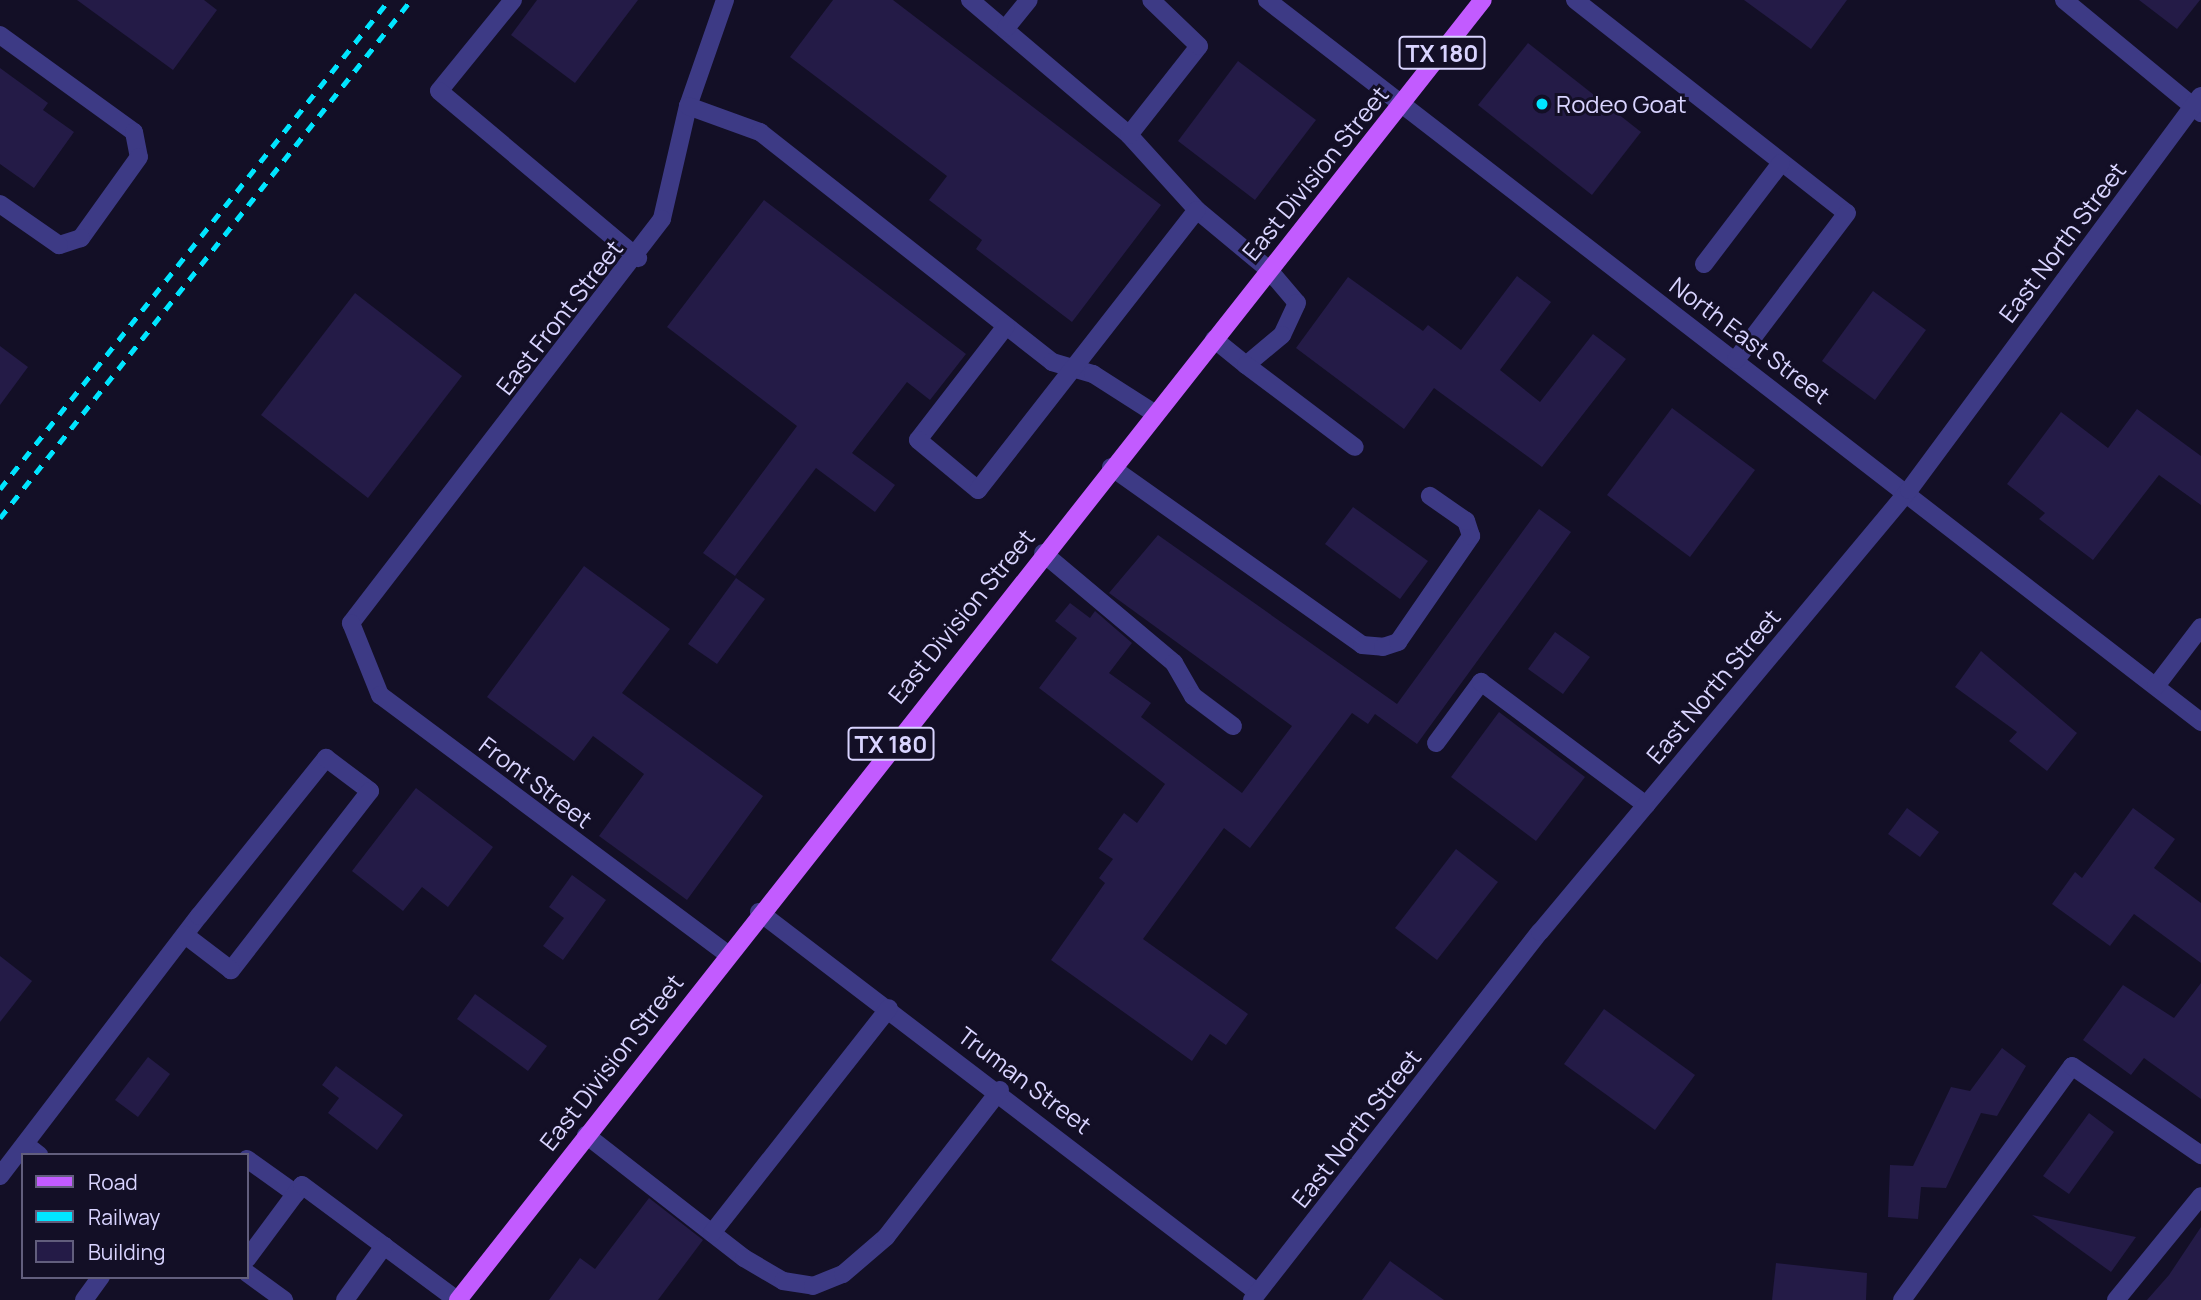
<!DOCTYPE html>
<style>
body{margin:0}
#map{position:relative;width:2201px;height:1300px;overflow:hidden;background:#130f26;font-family:Manrope,sans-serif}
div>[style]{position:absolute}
.building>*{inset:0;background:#241b47}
.minor>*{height:18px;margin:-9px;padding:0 9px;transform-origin:9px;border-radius:9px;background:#3d3a85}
.major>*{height:18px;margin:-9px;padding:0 9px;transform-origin:9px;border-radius:9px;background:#c25bff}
.rail>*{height:5px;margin-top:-2.5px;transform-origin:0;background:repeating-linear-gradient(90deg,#00e5ff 0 10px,transparent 0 19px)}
.dots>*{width:19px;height:19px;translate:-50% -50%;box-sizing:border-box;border:4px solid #130f26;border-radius:50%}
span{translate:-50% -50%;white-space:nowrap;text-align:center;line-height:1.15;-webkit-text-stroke:6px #130f26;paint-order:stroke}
.shield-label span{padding:2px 5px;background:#130f26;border:2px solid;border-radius:5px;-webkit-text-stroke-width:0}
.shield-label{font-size:23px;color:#d9d4ff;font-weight:700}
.poi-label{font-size:24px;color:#d9d4ff}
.left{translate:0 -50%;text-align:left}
.street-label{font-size:24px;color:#d9d4ff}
.legend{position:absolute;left:21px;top:1153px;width:228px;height:126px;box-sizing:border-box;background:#130f26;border:2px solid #625e7d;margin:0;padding:9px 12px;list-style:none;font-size:21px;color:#d9d4ff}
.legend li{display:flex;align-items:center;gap:14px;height:35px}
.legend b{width:35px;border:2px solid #625e7d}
</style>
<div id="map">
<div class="building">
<i style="clip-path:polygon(77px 0,204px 0,217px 10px,173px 70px)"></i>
<i style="clip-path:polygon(537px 0,638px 0,575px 83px,511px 35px)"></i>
<i style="clip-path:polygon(833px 0,893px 0,1161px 205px,1072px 322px,976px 249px,982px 240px,929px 200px,947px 176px,790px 57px)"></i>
<i style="clip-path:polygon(1744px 0,1847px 0,1811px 49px)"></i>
<i style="clip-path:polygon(2139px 0,2200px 0,2177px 29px)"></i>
<i style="clip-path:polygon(1528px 43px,1641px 132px,1592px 195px,1478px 105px)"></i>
<i style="clip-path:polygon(1238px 61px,1316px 120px,1255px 200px,1178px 141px)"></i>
<i style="clip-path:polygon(0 68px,48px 103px,43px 110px,74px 132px,34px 188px,0 164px)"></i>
<i style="clip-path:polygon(764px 200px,966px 354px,930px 400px,907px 382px,852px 453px,895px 485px,875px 512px,816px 468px,735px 576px,703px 553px,797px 426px,667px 327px)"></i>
<i style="clip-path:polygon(1517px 276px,1551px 302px,1500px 370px,1540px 402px,1593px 334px,1626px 359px,1542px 467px,1434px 388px,1404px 429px,1296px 348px,1348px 277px,1423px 331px,1428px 325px,1461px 350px)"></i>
<i style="clip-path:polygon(1873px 291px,1926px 330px,1875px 400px,1822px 361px)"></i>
<i style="clip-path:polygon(355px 293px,462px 376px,368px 498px,261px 415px)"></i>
<i style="clip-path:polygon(0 346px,28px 367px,0 405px)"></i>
<i style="clip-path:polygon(1672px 408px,1755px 470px,1690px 557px,1607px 495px)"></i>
<i style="clip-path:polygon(2137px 409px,2201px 456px,2201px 505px,2159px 475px,2093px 560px,2039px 519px,2045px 513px,2007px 484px,2061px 412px,2108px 448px)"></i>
<i style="clip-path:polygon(1353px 507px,1428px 561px,1400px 599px,1325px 544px)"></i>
<i style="clip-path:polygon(1539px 509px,1571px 532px,1417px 744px,1375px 714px,1368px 724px,1352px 713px,1250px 848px,1224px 828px,1143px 939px,1248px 1014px,1226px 1045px,1210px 1034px,1192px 1061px,1051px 960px,1105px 883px,1099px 878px,1113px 859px,1098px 849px,1124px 813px,1137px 823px,1165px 784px,1039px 688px,1077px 638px,1055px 621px,1070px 603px,1090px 618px,1095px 611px,1132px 643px,1109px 673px,1151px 703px,1141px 717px,1242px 793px,1292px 726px,1109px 593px,1158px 535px,1397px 704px)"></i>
<i style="clip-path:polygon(584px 566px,670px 629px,622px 693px,763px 796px,687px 900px,599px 836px,644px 774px,593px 736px,574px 761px,487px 697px)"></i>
<i style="clip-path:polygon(736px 578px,765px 599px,717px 664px,688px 644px)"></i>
<i style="clip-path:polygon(1555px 632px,1590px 657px,1563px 694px,1528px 669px)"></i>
<i style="clip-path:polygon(1981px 651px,2077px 733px,2047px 771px,2009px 741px,2017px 732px,1955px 687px)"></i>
<i style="clip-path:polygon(1499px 712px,1585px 777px,1536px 841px,1451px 777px)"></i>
<i style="clip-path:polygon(416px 788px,493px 847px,448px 907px,422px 887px,403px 911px,352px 871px)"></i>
<i style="clip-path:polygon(1907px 808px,1939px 832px,1920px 857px,1888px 834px)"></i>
<i style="clip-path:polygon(2133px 808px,2175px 839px,2154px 868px,2201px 903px,2201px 963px,2134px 914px,2110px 946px,2052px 904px,2075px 872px,2082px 878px)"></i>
<i style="clip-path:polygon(1456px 849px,1498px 882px,1437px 960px,1395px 928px)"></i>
<i style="clip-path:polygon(572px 875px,606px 900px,563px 960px,543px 946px,564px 918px,549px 907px)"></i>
<i style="clip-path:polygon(0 956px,32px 981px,0 1022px)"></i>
<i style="clip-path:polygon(2201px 983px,2201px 1099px,2144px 1058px,2131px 1075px,2083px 1040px,2123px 985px,2174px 1018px)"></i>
<i style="clip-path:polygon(475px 994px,547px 1046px,528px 1071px,457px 1019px)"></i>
<i style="clip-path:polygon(1604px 1009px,1695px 1075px,1655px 1130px,1564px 1064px)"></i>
<i style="clip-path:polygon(2002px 1048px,2026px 1066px,1997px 1116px,1981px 1113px,1946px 1188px,1921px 1187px,1918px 1219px,1888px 1217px,1890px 1165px,1913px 1166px,1951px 1087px,1970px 1091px)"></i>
<i style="clip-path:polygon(148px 1057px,170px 1074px,138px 1117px,115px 1100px)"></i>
<i style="clip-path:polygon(336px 1066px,403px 1115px,377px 1150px,328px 1113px,339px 1098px,322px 1085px)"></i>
<i style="clip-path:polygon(2089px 1113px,2114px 1132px,2069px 1194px,2043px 1176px)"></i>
<i style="clip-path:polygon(649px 1198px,703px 1240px,658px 1300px,549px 1300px,580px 1258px,595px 1269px)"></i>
<i style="clip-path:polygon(2032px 1215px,2136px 1237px,2111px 1272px)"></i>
<i style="clip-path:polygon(2201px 1227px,2201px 1300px,2147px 1300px,2169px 1275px)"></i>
<i style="clip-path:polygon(1390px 1261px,1444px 1300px,1362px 1300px)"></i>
<i style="clip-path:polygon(1776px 1263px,1867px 1273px,1866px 1300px,1772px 1300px)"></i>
</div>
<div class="minor">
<i style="left:513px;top:0;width:117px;rotate:129.1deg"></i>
<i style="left:439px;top:91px;width:260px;rotate:40deg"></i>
<i style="left:725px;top:0;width:112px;rotate:109.2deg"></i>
<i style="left:688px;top:106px;width:116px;rotate:103deg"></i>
<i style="left:662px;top:219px;width:510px;rotate:127.59deg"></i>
<i style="left:351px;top:623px;width:78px;rotate:68.1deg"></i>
<i style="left:380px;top:695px;width:432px;rotate:36.7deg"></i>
<i style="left:970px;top:0;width:209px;rotate:40.3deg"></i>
<i style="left:1129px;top:135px;width:101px;rotate:47.8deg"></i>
<i style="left:1197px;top:210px;width:94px;rotate:39.8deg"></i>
<i style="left:1269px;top:270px;width:43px;rotate:49.7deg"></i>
<i style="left:1297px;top:303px;width:35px;rotate:115deg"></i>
<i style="left:1282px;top:335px;width:47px;rotate:140.2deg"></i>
<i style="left:1246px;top:365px;width:41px;rotate:-140.9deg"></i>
<i style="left:1267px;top:0;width:1181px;rotate:37.7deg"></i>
<i style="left:1575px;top:0;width:345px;rotate:38.1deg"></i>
<i style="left:1847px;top:213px;width:184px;rotate:127.1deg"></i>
<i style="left:2064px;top:0;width:178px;rotate:39.5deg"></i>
<i style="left:1006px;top:28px;width:36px;rotate:-51deg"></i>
<i style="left:0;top:35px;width:165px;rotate:35.9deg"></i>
<i style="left:134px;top:132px;width:25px;rotate:79deg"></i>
<i style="left:139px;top:157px;width:100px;rotate:125.6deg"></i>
<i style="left:81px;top:238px;width:23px;rotate:162deg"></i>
<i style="left:59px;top:245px;width:72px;rotate:-145.2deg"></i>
<i style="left:688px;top:106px;width:77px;rotate:19.9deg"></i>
<i style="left:760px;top:132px;width:372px;rotate:38.2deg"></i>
<i style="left:1052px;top:362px;width:43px;rotate:16.3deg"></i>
<i style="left:1093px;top:374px;width:72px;rotate:32.6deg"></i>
<i style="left:1129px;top:135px;width:113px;rotate:-51.8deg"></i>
<i style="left:1199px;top:46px;width:66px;rotate:-136.2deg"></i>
<i style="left:1704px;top:264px;width:127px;rotate:-52.7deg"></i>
<i style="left:1006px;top:326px;width:144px;rotate:127.7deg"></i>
<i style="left:918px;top:440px;width:78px;rotate:39.8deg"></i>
<i style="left:978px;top:490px;width:355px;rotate:-52deg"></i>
<i style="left:1246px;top:365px;width:136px;rotate:37deg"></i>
<i style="left:1111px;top:467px;width:308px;rotate:35.3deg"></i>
<i style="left:1362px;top:645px;width:21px;rotate:5deg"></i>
<i style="left:1383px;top:647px;width:16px;rotate:-18deg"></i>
<i style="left:1398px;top:642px;width:129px;rotate:-55.4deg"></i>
<i style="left:1471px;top:536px;width:16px;rotate:-108deg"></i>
<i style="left:1466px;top:521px;width:44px;rotate:-145.2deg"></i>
<i style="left:1043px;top:553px;width:171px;rotate:40deg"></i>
<i style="left:1174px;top:663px;width:38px;rotate:60deg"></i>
<i style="left:1193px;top:696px;width:50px;rotate:36.9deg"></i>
<i style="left:2156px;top:686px;width:74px;rotate:-52.7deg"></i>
<i style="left:1436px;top:743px;width:76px;rotate:-53.6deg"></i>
<i style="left:1481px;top:682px;width:206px;rotate:36.7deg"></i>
<i style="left:759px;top:912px;width:626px;rotate:37.35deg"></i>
<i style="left:586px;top:1135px;width:200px;rotate:37.9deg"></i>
<i style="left:744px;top:1258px;width:45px;rotate:30.5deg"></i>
<i style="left:783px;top:1281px;width:30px;rotate:9deg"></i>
<i style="left:813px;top:1286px;width:32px;rotate:-22deg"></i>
<i style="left:843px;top:1274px;width:57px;rotate:-40.7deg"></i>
<i style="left:886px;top:1237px;width:186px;rotate:-52.2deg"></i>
<i style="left:25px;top:1144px;width:18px;rotate:38deg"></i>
<i style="left:247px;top:1159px;width:60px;rotate:35.5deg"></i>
<i style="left:0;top:1176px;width:327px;rotate:-52.6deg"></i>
<i style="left:199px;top:916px;width:203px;rotate:-51.2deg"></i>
<i style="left:326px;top:758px;width:55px;rotate:36.9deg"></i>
<i style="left:370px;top:791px;width:227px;rotate:127.8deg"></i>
<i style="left:231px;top:970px;width:58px;rotate:-142.7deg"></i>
<i style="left:712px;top:1233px;width:286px;rotate:-51.8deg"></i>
<i style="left:247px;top:1259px;width:92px;rotate:-53.4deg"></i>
<i style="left:302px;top:1185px;width:193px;rotate:36.6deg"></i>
<i style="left:247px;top:1273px;width:46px;rotate:36.1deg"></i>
<i style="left:84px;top:1300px;width:29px;rotate:-54deg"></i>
<i style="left:345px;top:1300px;width:67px;rotate:-54.2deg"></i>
<i style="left:1252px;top:1300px;width:467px;rotate:-52deg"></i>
<i style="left:1540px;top:932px;width:576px;rotate:-50.14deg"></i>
<i style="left:1909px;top:490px;width:490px;rotate:-53.5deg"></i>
<i style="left:1902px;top:1300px;width:289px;rotate:-54deg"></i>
<i style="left:2072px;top:1066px;width:157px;rotate:34.6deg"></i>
<i style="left:2116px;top:1300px;width:134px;rotate:-50.7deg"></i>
</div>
<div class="major">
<i style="left:458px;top:1300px;width:1655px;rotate:-51.75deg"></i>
</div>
<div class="rail">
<i style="left:0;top:489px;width:625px;rotate:-51.5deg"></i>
<i style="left:0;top:518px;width:661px;rotate:-51.57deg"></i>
</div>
<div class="dots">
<i style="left:1542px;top:104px;background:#00e5ff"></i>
</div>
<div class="shield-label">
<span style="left:1442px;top:53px">TX 180</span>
<span style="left:891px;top:744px">TX 180</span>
</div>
<div class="poi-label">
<span class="left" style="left:1556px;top:104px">Rodeo Goat</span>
</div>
<div class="street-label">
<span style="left:1315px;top:173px;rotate:-51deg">East Division Street</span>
<span style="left:2062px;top:242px;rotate:-53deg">East North Street</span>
<span style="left:559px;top:317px;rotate:-52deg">East Front Street</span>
<span style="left:1750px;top:340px;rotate:37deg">North East Street</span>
<span style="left:961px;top:616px;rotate:-51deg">East Division Street</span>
<span style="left:1713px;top:686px;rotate:-50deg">East North Street</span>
<span style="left:536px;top:782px;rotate:37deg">Front Street</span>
<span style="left:611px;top:1062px;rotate:-52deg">East Division Street</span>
<span style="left:1025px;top:1080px;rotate:37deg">Truman Street</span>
<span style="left:1356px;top:1128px;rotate:-52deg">East North Street</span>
</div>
<ul class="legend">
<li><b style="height:9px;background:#c25bff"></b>Road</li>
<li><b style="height:9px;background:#00e5ff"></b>Railway</li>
<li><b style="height:19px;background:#241b47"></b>Building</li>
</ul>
</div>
